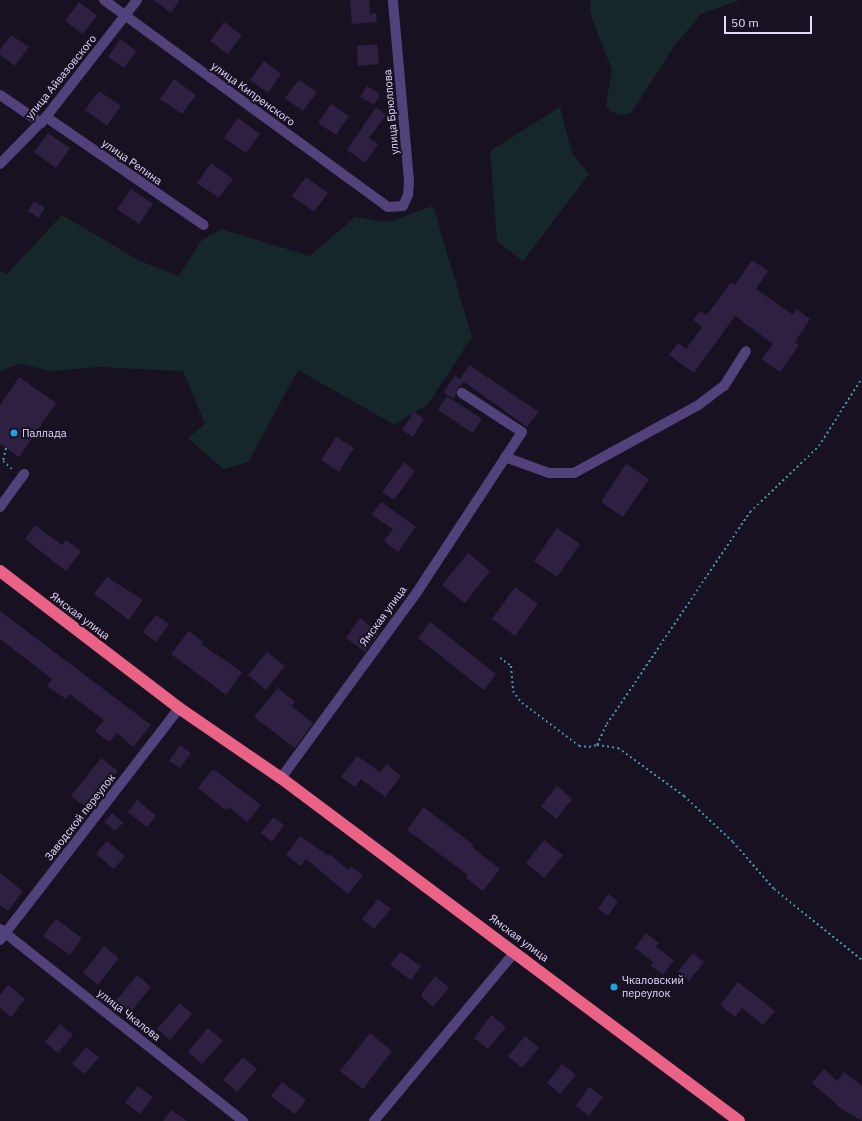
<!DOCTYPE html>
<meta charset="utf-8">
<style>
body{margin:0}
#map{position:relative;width:862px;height:1121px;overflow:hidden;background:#181122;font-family:"IBM Plex Sans",sans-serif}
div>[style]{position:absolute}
.green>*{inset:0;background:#15272b}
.building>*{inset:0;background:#2d2041}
.path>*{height:2px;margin-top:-1px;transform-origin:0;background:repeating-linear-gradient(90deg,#3f97a7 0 2px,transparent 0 5px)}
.minor>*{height:10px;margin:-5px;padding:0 5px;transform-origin:5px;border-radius:5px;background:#51427b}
.highway>*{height:12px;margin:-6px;padding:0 6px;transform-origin:6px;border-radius:6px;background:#ea6286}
.dots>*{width:11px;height:11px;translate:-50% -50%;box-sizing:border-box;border:2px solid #181122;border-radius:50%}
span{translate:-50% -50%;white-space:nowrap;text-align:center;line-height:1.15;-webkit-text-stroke:4px #181122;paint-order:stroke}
.street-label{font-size:11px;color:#e3d8fa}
.poi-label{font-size:11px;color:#e3d8fa}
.left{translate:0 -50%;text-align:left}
.scale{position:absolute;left:724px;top:16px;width:88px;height:18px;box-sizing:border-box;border:2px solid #e3d8fa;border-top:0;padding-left:5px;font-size:12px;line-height:14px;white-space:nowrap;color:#e3d8fa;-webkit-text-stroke:3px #181122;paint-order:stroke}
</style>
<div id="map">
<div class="green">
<i style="clip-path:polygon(591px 0,740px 0,701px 14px,675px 45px,631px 113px,621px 115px,610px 111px,606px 105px,612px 70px,593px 21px,590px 9px)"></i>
<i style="clip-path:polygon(560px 107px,572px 153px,589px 174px,523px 261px,497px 241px,490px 151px)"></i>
<i style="clip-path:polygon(433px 206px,472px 337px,428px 404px,395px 425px,298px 370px,248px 462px,223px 469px,188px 438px,205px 424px,183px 371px,99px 367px,51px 371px,20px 364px,0 371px,0 271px,7px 274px,62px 215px,140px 261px,179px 276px,201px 241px,221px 229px,310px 256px,355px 217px,388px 222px)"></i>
</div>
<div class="building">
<i style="clip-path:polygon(154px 0,180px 0,171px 13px)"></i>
<i style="clip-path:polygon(350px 0,369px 0,370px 14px,376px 13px,377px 22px,352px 24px)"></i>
<i style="clip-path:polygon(79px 2px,97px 15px,83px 34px,65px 21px)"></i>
<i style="clip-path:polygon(224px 22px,242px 35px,228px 54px,210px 41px)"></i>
<i style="clip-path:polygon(11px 35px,29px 47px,15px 66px,0 55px,0 50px)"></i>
<i style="clip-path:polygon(120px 39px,136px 51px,124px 68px,108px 57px)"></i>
<i style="clip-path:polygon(377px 44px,379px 64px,358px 66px,357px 46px)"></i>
<i style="clip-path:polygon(264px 61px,281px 74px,268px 93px,250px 80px)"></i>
<i style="clip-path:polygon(174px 79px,196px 95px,182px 114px,160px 99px)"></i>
<i style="clip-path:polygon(299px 80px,317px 92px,303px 111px,285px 98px)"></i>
<i style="clip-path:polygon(367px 86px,380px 94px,374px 105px,360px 97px)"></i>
<i style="clip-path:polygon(99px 91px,121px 106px,107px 126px,85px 110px)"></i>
<i style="clip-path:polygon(331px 104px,349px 116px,336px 135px,318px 123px)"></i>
<i style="clip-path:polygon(376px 107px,386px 115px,369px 138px,378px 144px,365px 163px,347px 150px)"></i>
<i style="clip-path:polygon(238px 118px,260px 134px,246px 153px,224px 138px)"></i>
<i style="clip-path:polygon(48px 133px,70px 148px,56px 168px,34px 152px)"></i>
<i style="clip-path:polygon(211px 163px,233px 179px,219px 198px,197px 183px)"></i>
<i style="clip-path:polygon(306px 177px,328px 193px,314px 212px,292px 196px)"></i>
<i style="clip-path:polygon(131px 189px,153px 204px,139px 224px,117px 209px)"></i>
<i style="clip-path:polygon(34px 201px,45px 208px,39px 218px,28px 211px)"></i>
<i style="clip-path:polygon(752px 260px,768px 271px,756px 289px,793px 315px,796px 309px,810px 319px,795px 342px,799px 345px,780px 372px,762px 359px,773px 344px,735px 316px,694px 373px,669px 355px,678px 343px,686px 349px,702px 327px,693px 320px,700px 311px,707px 315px,731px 282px,735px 285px)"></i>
<i style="clip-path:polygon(469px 365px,539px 412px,527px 427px,460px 379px)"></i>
<i style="clip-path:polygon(455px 376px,464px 382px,457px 389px,454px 399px,444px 392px)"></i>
<i style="clip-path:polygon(19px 377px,56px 403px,19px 457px,0 444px,0 405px)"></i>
<i style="clip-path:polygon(447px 396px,482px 419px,473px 433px,438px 410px)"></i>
<i style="clip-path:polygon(414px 412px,424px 419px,413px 437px,402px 430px)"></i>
<i style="clip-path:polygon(336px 437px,354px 448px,339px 472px,321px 460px)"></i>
<i style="clip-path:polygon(404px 462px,415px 471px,394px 500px,382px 492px)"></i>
<i style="clip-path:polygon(626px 464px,649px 479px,623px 517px,601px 502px)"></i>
<i style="clip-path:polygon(381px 502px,416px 527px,398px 552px,384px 541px,393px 529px,372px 515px)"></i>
<i style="clip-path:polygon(35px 525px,62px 545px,66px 540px,81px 551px,66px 571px,25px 539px)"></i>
<i style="clip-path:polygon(557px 528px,580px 544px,557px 577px,534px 561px)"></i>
<i style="clip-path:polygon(468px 553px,490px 571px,465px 603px,442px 585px)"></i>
<i style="clip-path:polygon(107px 577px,143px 600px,129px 620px,94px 594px)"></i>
<i style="clip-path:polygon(515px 587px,538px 604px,515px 636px,492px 619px)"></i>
<i style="clip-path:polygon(0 611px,151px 725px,133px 747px,117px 733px,109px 742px,95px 731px,104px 720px,69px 694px,66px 699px,47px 686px,52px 679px,0 639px)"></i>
<i style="clip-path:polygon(156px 615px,169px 624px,156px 642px,143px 632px)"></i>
<i style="clip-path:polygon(360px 618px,379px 633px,365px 652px,346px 638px)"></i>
<i style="clip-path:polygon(430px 622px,496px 674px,484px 690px,418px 638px)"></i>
<i style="clip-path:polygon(189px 631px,203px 642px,201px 644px,242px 672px,226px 695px,171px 654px)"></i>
<i style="clip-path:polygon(267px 652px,285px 666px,266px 690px,248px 675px)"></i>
<i style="clip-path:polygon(278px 688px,295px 702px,291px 706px,313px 723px,295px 748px,254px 717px)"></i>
<i style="clip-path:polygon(180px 745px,191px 753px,180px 768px,169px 761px)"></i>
<i style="clip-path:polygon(357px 756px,380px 772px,387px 764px,401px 776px,385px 797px,361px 779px,355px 787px,341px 777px)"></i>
<i style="clip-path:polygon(101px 758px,118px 771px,89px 810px,71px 796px)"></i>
<i style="clip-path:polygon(213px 769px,261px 805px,247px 822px,229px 807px,226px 810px,198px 788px)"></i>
<i style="clip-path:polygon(557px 786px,572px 799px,556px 819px,541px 806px)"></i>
<i style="clip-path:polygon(137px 800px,156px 816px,147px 827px,128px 812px)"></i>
<i style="clip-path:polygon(423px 807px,474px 845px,472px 847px,500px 869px,483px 891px,466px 878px,468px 875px,407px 830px)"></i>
<i style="clip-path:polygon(112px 813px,123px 823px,115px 831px,104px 822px)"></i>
<i style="clip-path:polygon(273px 817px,284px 825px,272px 842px,261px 833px)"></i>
<i style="clip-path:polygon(300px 836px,329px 856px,330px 854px,348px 870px,351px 866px,363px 875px,348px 894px,306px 859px,301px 866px,286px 855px)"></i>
<i style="clip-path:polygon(544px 840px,563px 855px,544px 878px,526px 863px)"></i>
<i style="clip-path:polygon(107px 841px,125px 856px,114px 869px,96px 854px)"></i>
<i style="clip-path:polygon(0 873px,23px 891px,8px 911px,0 906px)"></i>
<i style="clip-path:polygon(608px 894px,618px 901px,608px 916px,598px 909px)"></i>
<i style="clip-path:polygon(378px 899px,391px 909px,374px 929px,362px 919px)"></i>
<i style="clip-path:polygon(56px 919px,82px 938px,70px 955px,43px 936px)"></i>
<i style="clip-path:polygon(646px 933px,659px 943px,656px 947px,674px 960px,663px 975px,651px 966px,653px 962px,635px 948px)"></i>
<i style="clip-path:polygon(104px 946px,119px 958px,98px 985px,83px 973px)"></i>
<i style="clip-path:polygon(400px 952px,421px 966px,411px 980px,390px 965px)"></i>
<i style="clip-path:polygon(693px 953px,704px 962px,689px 981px,678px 971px)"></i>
<i style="clip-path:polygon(137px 975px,151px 987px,130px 1013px,115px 1002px)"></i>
<i style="clip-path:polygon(435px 976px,449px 988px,433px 1007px,422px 997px,422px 993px)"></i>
<i style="clip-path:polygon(738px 982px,775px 1011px,763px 1025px,742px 1008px,735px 1017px,720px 1005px)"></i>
<i style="clip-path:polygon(8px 985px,25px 999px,11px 1017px,0 1008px,0 995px)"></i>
<i style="clip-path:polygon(180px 1003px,192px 1014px,170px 1040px,157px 1029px)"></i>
<i style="clip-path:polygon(491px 1015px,506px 1027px,488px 1049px,474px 1038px)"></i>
<i style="clip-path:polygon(60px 1024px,73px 1035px,58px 1053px,45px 1042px)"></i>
<i style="clip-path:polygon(208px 1028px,223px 1041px,202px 1064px,188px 1052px)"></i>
<i style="clip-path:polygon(370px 1033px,392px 1051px,363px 1089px,340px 1071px)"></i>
<i style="clip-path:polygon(525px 1036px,539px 1048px,522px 1068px,508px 1056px)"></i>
<i style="clip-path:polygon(86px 1047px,99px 1057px,85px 1074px,72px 1064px)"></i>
<i style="clip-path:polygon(243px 1057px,257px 1069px,237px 1092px,223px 1080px)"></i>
<i style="clip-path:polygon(562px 1064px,576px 1075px,560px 1094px,547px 1083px)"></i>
<i style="clip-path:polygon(824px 1069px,837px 1081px,844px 1072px,862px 1086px,862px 1121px,843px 1110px,812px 1083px)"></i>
<i style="clip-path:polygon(282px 1082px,306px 1100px,295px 1114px,271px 1096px)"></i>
<i style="clip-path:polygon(138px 1086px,153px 1097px,140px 1114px,125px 1102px)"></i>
<i style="clip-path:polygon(589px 1087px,603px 1097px,589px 1116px,576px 1106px)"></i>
<i style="clip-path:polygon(171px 1110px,187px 1121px,163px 1121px)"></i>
</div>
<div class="path">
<i style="left:6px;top:448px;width:13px;rotate:103deg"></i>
<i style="left:3px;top:461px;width:15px;rotate:42deg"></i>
<i style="left:500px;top:658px;width:14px;rotate:36deg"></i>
<i style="left:511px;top:666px;width:25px;rotate:85deg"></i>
<i style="left:513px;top:691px;width:15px;rotate:53deg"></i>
<i style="left:522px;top:703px;width:71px;rotate:37deg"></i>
<i style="left:579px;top:746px;width:10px;rotate:6deg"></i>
<i style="left:589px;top:747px;width:8px;rotate:-14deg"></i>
<i style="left:597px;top:745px;width:23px;rotate:-65deg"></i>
<i style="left:607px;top:724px;width:256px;rotate:-56deg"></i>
<i style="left:750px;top:512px;width:95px;rotate:-43.7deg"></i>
<i style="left:819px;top:446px;width:80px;rotate:-57.7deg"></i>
<i style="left:597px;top:745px;width:21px;rotate:8deg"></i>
<i style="left:618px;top:748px;width:82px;rotate:36deg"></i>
<i style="left:684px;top:796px;width:67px;rotate:43.2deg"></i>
<i style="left:733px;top:842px;width:62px;rotate:48.9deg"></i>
<i style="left:774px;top:889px;width:113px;rotate:38.9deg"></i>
</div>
<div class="minor">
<i style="left:104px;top:0;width:351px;rotate:36.1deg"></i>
<i style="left:388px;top:207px;width:15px;rotate:-4deg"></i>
<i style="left:403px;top:206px;width:12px;rotate:-66deg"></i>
<i style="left:408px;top:195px;width:14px;rotate:-86deg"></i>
<i style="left:409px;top:181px;width:182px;rotate:-95.1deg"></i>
<i style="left:0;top:95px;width:50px;rotate:34.3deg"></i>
<i style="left:46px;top:117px;width:191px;rotate:34.4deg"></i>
<i style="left:0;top:164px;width:66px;rotate:-45.6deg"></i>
<i style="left:46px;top:117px;width:148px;rotate:-52.1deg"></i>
<i style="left:505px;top:457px;width:47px;rotate:20deg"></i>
<i style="left:549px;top:473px;width:25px"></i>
<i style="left:574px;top:473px;width:140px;rotate:-28.6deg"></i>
<i style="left:697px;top:406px;width:34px;rotate:-37deg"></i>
<i style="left:724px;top:386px;width:41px;rotate:-57.8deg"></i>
<i style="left:0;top:507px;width:41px;rotate:-54deg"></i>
<i style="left:281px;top:778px;width:230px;rotate:-53.8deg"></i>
<i style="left:417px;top:592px;width:191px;rotate:-56.7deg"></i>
<i style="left:522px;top:432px;width:72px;rotate:-147deg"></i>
<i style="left:0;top:929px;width:310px;rotate:38.3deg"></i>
<i style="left:0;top:940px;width:293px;rotate:-52.3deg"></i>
<i style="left:374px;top:1121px;width:220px;rotate:-50.2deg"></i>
</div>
<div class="highway">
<i style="left:0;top:571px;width:225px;rotate:37.4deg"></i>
<i style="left:179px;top:708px;width:124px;rotate:34.5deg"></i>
<i style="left:281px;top:778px;width:572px;rotate:36.83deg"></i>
</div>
<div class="dots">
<i style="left:14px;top:433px;background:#1ea3e0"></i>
<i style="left:614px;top:987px;background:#1ea3e0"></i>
</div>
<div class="street-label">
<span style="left:61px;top:77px;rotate:-51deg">улица Айвазовского</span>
<span style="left:253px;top:94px;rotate:36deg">улица Кипренского</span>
<span style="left:391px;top:112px;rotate:-95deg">улица Брюллова</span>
<span style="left:132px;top:162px;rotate:35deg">улица Репина</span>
<span style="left:80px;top:616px;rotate:37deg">Ямская улица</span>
<span style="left:383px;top:616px;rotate:-54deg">Ямская улица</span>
<span style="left:80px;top:817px;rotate:-52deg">Заводской переулок</span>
<span style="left:519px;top:938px;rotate:37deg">Ямская улица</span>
<span style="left:129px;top:1015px;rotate:38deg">улица Чкалова</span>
</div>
<div class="poi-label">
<span class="left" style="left:22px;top:433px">Паллада</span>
<span class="left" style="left:622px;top:987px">Чкаловский<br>переулок</span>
</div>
<div class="scale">50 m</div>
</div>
